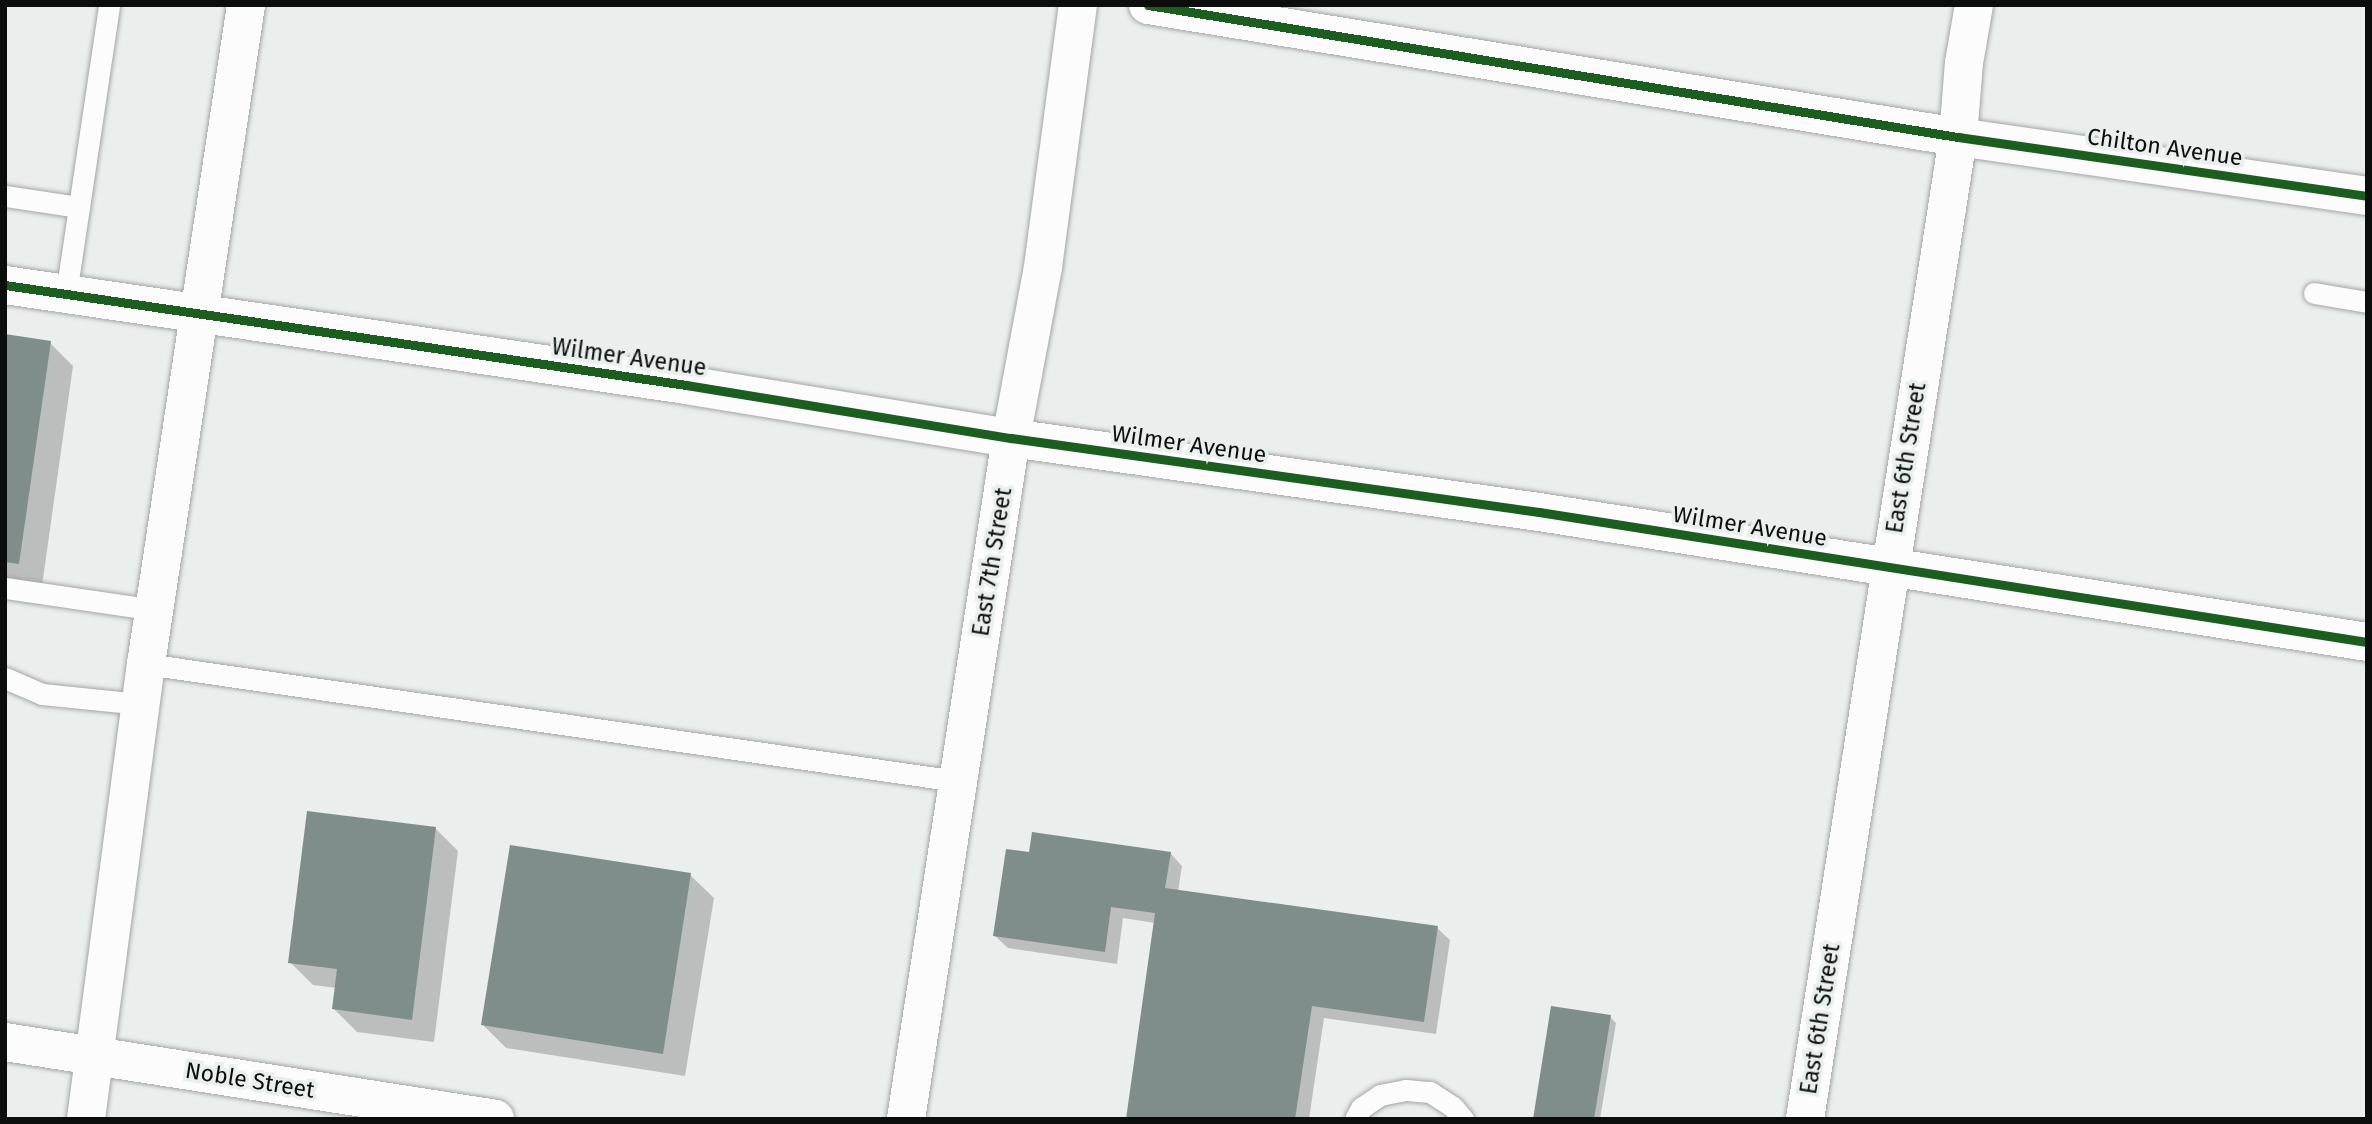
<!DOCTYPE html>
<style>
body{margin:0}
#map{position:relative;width:2372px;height:1124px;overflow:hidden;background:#eaeeec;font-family:"Fira Sans",sans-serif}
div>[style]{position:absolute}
.shadow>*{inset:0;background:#0003}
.building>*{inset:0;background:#7f8e8a}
.roads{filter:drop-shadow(0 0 2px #a4a6a5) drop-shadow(0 0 2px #a4a6a5)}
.lane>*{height:21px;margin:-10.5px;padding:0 10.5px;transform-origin:10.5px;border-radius:10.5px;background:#fcfcfc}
.street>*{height:38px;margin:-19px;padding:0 19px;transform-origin:19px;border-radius:19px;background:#fcfcfc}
.secondary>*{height:38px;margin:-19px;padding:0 19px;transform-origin:19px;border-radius:19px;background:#fcfcfc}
.primary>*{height:38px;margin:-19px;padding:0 19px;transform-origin:19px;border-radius:19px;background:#fcfcfc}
.cycleway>*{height:9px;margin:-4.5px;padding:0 4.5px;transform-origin:4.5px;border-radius:4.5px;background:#1b5e20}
span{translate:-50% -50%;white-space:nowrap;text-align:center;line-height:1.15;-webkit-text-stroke:7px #e9efec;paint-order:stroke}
.street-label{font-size:23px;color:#0c0e0e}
.frame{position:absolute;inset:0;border:7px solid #0c0e0e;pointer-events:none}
</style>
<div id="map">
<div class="shadow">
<i style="clip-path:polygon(5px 336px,50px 343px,73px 366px,42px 586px,5px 580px)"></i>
<i style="clip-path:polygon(435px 828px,458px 851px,434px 1042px,357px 1032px,334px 1009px,337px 988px,313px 985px,290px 962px)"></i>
<i style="clip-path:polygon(1170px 853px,1182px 866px,1178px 891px,1437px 928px,1450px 940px,1436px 1034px,1324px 1018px,1309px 1119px,1127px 1119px,1155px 923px,1123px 918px,1117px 964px,1008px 948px,995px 936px,1031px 854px)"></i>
<i style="clip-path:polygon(690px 875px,714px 898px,685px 1076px,506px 1048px,483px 1025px)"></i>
<i style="clip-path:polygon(1610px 1017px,1616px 1023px,1600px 1119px,1535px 1119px)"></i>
</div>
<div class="building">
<i style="clip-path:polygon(5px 334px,51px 341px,19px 564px,5px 562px)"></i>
<i style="clip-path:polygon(307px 811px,436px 827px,412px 1020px,332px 1009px,337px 969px,288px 963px)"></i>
<i style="clip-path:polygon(1032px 832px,1171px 852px,1165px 888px,1438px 926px,1424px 1022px,1312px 1006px,1295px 1119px,1126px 1119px,1155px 913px,1111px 907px,1105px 952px,993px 936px,1006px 849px,1029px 852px)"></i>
<i style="clip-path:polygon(510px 845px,691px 873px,663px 1054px,481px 1025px)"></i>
<i style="clip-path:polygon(1551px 1006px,1611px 1015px,1594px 1119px,1533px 1119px)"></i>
</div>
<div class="roads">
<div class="lane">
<i style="left:5px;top:196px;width:75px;rotate:8.5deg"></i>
<i style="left:2314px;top:293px;width:54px;rotate:9.6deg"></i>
<i style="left:66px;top:294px;width:292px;rotate:-81.5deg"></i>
<i style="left:5px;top:588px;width:153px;rotate:8.3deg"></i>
<i style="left:146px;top:664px;width:819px;rotate:8.21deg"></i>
<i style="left:5px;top:678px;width:40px;rotate:23.4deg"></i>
<i style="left:42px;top:694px;width:100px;rotate:5.8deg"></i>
<i style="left:1355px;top:1119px;width:13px;rotate:-61deg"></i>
<i style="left:1361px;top:1108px;width:23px;rotate:-34deg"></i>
<i style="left:1380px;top:1095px;width:26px;rotate:-11deg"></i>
<i style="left:1406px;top:1090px;width:24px;rotate:5deg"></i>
<i style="left:1430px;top:1092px;width:27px;rotate:33deg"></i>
<i style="left:1453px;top:1107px;width:16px;rotate:50deg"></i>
</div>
<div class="street">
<i style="left:1148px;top:5px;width:821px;rotate:9.26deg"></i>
<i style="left:1958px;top:137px;width:413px;rotate:8.2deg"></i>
<i style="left:5px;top:285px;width:688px;rotate:8.35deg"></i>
<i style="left:686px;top:385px;width:329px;rotate:9.3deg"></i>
<i style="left:1011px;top:438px;width:533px;rotate:7.98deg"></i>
<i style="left:1539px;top:512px;width:838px;rotate:8.92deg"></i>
<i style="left:906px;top:1119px;width:689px;rotate:-81.23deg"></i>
<i style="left:1011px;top:438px;width:174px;rotate:-79.4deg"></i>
<i style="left:1043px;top:267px;width:264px;rotate:-82.4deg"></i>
<i style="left:1805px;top:1119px;width:994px;rotate:-81.14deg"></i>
<i style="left:1958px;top:137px;width:74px;rotate:-85.4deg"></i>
<i style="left:1964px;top:63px;width:59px;rotate:-80.2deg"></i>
</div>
<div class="secondary">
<i style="left:5px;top:1042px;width:496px;rotate:8.9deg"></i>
</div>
<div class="primary">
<i style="left:86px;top:1119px;width:459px;rotate:-82.5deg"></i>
<i style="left:146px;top:664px;width:667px;rotate:-81.37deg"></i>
</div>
</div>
<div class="cycleway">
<i style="left:1148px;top:5px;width:821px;rotate:9.26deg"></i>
<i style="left:1958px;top:137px;width:413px;rotate:8.2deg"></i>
<i style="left:5px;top:285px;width:688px;rotate:8.35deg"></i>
<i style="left:686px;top:385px;width:329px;rotate:9.3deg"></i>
<i style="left:1011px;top:438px;width:533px;rotate:7.98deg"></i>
<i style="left:1539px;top:512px;width:838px;rotate:8.92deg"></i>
</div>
<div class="street-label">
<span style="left:2165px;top:147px;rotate:8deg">Chilton Avenue</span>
<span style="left:629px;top:357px;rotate:8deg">Wilmer Avenue</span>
<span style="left:1189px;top:444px;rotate:8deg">Wilmer Avenue</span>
<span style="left:1906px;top:458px;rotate:-81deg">East 6th Street</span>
<span style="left:1750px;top:526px;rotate:9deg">Wilmer Avenue</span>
<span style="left:992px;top:562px;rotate:-81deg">East 7th Street</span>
<span style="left:1820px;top:1019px;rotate:-81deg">East 6th Street</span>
<span style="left:250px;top:1080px;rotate:9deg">Noble Street</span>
</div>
<div class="frame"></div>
</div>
